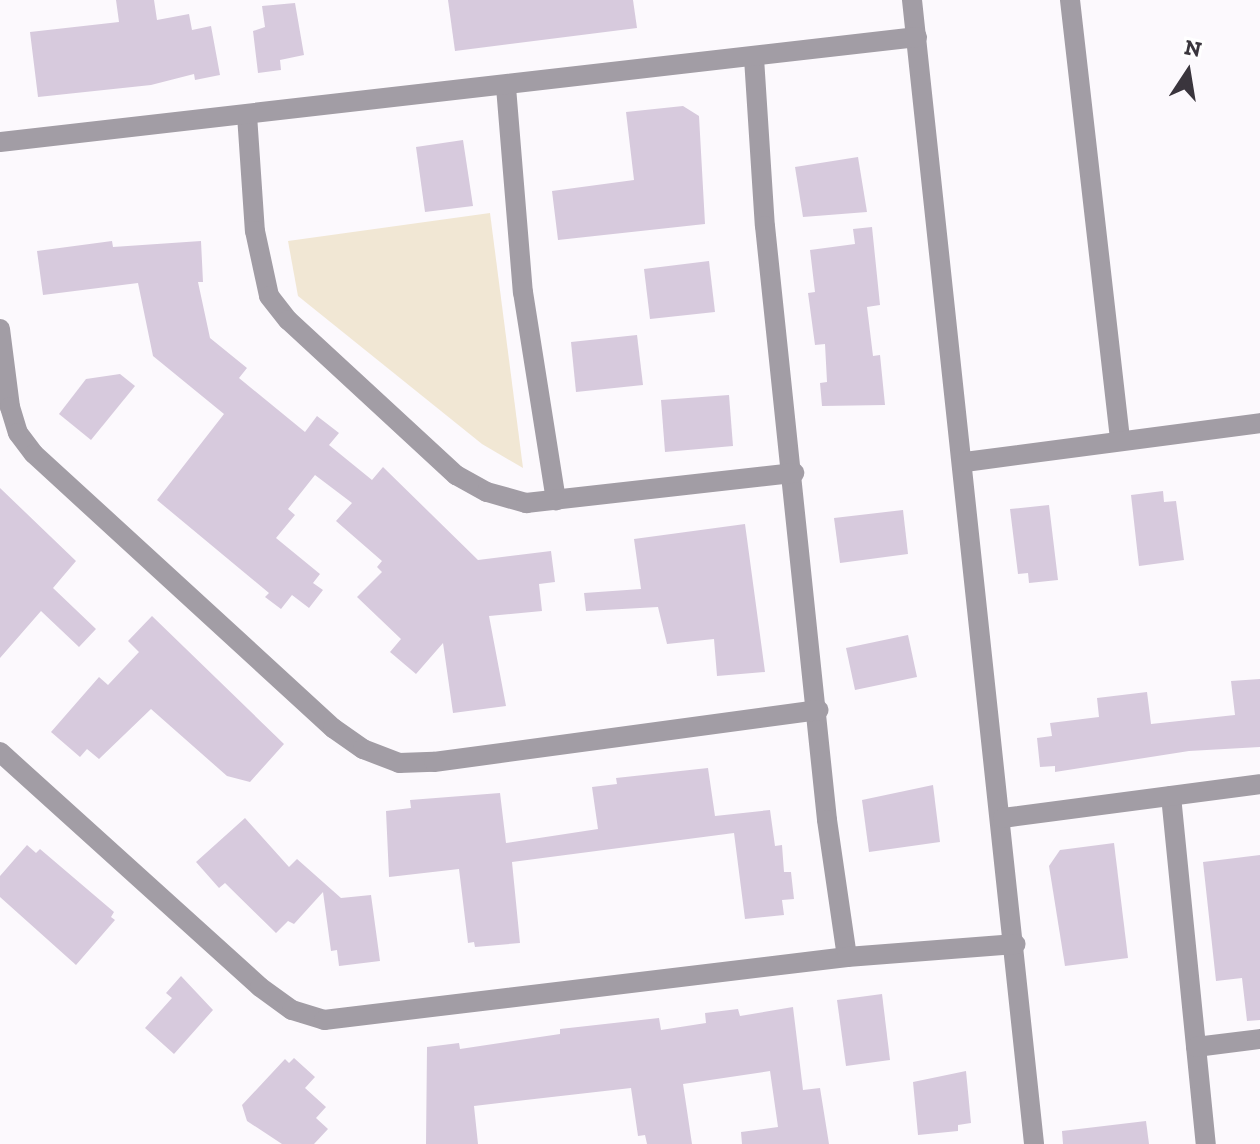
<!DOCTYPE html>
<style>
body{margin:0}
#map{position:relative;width:1260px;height:1144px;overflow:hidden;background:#fcf9fd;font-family:"Zilla Slab",serif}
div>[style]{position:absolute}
.green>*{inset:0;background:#f1e7d4}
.building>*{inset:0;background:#d7cadd}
.minor>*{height:20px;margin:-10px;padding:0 10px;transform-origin:10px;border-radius:10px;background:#a29da5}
span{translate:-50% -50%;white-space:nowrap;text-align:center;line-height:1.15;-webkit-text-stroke:6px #fff;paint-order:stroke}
.north{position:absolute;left:1148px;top:32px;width:80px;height:80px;-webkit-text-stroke:6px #fff;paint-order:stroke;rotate:12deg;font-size:22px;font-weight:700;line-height:32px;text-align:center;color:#3a353d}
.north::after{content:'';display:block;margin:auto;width:28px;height:36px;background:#3a353d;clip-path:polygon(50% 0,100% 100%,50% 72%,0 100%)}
</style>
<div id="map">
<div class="green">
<i style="clip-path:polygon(490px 213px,523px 468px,482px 444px,298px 296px,288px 241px)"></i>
</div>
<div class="building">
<i style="clip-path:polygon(116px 0,154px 0,157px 20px,189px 14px,192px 30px,211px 26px,220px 75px,195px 80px,194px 74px,151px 85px,38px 97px,30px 32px,119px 22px)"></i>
<i style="clip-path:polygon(448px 0,633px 0,637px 28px,455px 51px)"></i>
<i style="clip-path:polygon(295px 3px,304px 55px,280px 60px,281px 70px,258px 73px,253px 31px,265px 27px,262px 6px)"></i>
<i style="clip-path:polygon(683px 106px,699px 116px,705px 224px,558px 240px,552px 191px,634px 180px,626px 112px)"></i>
<i style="clip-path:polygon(463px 140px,473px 206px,425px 212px,416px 147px)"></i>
<i style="clip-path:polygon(858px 157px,867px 212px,803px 217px,795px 167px)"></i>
<i style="clip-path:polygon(872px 227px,880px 305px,867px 307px,873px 356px,880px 355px,885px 405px,822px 406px,820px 383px,827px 382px,825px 344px,815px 345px,808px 293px,815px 292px,810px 250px,855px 244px,853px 229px)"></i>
<i style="clip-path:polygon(112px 241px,113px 247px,201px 241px,203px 282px,198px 282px,210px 338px,247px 368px,239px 378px,305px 432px,317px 416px,339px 433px,329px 445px,372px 480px,383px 467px,478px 560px,551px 551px,555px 582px,539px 584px,542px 611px,489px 616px,506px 706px,453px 713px,443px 643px,416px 674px,390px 652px,401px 639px,357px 597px,382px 572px,377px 567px,382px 561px,336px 521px,352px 503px,315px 475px,288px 509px,295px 515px,276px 538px,320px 574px,313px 583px,323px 590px,309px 608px,292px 595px,281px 609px,265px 597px,269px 593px,157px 500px,224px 414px,153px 356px,138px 283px,43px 295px,37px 251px)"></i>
<i style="clip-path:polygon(709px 261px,715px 312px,650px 319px,644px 269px)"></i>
<i style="clip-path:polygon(637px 335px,643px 385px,576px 392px,571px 342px)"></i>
<i style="clip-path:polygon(120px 374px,135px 386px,91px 440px,59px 414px,86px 379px)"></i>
<i style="clip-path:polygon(729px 395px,733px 446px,665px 452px,661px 400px)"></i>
<i style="clip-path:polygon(0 488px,76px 561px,53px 588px,96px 629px,79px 647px,41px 611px,0 658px)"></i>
<i style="clip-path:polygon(1163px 491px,1164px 502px,1176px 501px,1184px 560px,1139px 566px,1131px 495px)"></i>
<i style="clip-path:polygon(1049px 505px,1058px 580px,1029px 583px,1028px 573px,1018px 574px,1010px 509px)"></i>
<i style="clip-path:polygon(903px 510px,908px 554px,840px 563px,834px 518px)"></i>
<i style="clip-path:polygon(745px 524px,765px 672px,717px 676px,714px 639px,667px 644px,658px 607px,586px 611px,584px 593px,641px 589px,634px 539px)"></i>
<i style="clip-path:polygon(152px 616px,284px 744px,250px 782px,227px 776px,151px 709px,99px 759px,87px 749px,80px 757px,51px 732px,99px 677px,108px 685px,139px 652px,128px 641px)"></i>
<i style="clip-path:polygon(908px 635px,917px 677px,855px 690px,846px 648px)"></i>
<i style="clip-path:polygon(1260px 679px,1260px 747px,1189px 751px,1055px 772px,1055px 766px,1040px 767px,1037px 738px,1052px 736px,1050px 723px,1099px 717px,1097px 698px,1147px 692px,1151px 724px,1235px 715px,1231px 681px)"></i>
<i style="clip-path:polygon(708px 768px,715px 816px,770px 810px,775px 846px,782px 845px,784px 872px,791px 872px,794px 899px,782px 900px,784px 915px,745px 919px,734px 833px,512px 862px,520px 943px,475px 947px,474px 942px,468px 943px,459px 869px,389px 877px,386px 811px,411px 808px,410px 800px,500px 793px,506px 843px,598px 829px,592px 787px,617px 784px,616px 778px)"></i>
<i style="clip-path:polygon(933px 785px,940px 842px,869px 852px,862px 800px)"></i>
<i style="clip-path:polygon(245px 818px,289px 867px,297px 859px,341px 898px,371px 895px,380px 961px,339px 966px,337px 950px,331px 951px,323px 892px,294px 924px,288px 921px,276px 933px,225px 883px,219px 888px,196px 862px)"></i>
<i style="clip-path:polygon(1114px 843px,1128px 958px,1065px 966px,1049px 866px,1060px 850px)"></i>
<i style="clip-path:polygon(27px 845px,36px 853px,40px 849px,114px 912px,111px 917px,115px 920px,76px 965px,0 897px,0 876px)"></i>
<i style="clip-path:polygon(1260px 855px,1260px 1020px,1247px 1021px,1242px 978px,1216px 981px,1203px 862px)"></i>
<i style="clip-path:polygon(181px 976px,213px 1010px,174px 1054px,145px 1028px,172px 998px,166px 993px)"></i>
<i style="clip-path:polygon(882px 994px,890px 1060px,846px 1066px,837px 1000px)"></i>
<i style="clip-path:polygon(793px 1007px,803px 1090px,820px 1088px,829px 1144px,742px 1144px,741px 1132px,778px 1127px,770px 1071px,683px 1084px,692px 1144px,647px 1144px,645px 1135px,638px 1136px,631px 1088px,474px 1106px,478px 1144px,426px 1144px,427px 1047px,459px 1043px,460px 1049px,560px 1034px,560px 1029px,659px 1018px,661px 1030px,706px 1023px,705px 1013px,738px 1009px,740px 1016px)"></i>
<i style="clip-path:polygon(294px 1058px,315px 1077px,305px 1088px,326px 1107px,316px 1118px,328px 1129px,314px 1144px,282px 1144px,247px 1121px,242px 1105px,285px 1059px,289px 1063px)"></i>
<i style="clip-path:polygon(966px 1071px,971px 1123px,958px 1125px,958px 1131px,918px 1135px,913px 1082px)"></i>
<i style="clip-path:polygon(1146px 1121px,1149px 1144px,1063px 1144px,1062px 1131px)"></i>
</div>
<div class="minor">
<i style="left:912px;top:0;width:1150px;rotate:83.91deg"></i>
<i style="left:1070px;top:0;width:442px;rotate:83.5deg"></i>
<i style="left:754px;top:58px;width:168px;rotate:86.3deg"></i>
<i style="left:765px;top:226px;width:597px;rotate:84.04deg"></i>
<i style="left:827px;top:820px;width:138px;rotate:81.7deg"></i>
<i style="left:506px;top:87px;width:206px;rotate:85.3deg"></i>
<i style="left:523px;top:292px;width:211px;rotate:81deg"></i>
<i style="left:247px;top:115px;width:116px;rotate:86.1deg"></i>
<i style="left:255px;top:231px;width:66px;rotate:77.8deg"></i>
<i style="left:269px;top:296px;width:31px;rotate:52deg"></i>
<i style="left:288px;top:320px;width:229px;rotate:42.7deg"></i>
<i style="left:456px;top:475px;width:35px;rotate:29deg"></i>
<i style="left:487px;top:492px;width:41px;rotate:15.8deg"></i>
<i style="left:526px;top:503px;width:270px;rotate:-6.4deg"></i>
<i style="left:0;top:142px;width:923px;rotate:-6.53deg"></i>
<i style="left:0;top:329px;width:79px;rotate:82.7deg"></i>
<i style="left:10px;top:407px;width:27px;rotate:73deg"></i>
<i style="left:18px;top:433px;width:26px;rotate:53deg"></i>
<i style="left:34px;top:454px;width:406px;rotate:42.5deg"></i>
<i style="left:333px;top:728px;width:37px;rotate:35deg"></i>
<i style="left:363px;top:749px;width:39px;rotate:21deg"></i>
<i style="left:399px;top:763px;width:35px;rotate:-2deg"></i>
<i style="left:434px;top:762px;width:388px;rotate:-7.7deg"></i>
<i style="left:965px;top:462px;width:298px;rotate:-7.5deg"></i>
<i style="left:0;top:752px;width:350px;rotate:42.1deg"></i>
<i style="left:260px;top:987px;width:39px;rotate:36deg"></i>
<i style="left:292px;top:1010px;width:34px;rotate:17deg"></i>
<i style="left:324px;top:1020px;width:527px;rotate:-6.87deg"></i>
<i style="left:847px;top:957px;width:169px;rotate:-4.4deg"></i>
<i style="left:1171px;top:796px;width:350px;rotate:84.3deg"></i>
<i style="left:1003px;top:818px;width:259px;rotate:-7.5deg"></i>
<i style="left:1196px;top:1047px;width:64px;rotate:-7.1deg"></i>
</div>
<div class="north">N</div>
</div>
